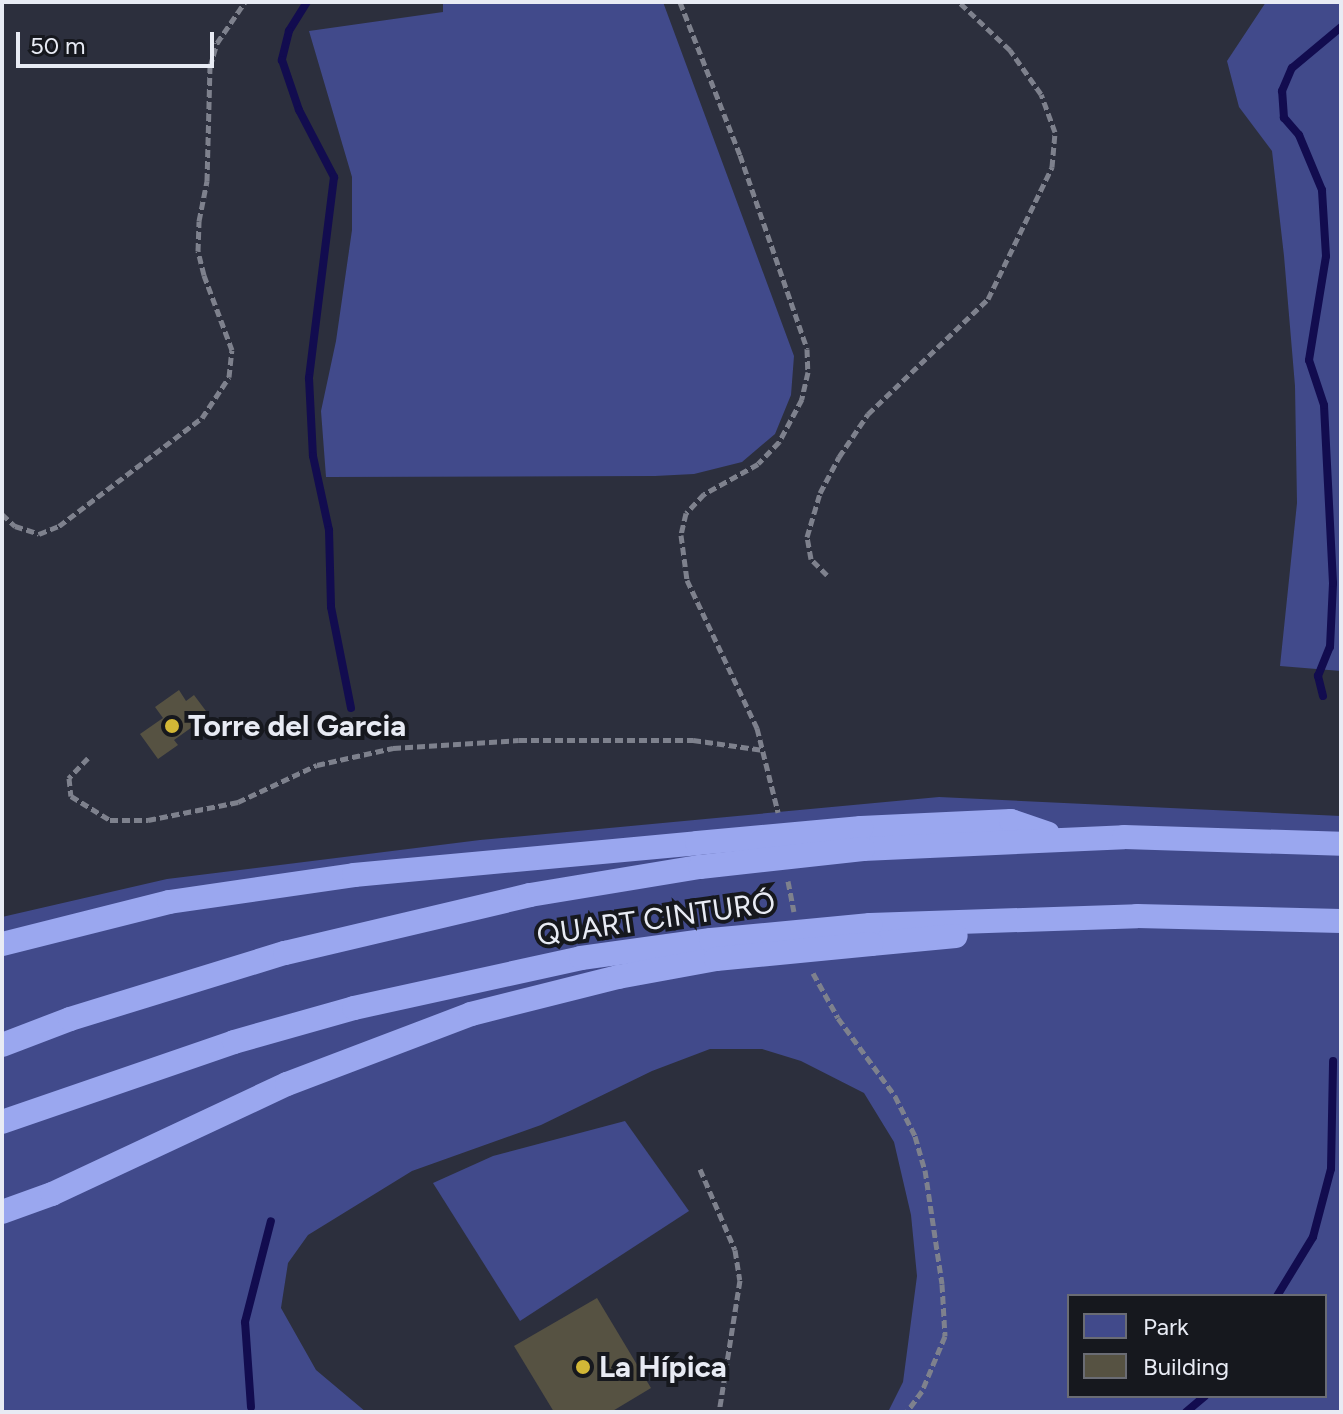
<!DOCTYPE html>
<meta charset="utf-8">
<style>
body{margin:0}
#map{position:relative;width:1343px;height:1414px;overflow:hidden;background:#2c2f3d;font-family:Figtree,sans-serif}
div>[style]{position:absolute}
.green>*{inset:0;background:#414a8b}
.stream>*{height:8px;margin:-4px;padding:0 4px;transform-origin:4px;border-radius:4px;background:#120c4f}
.building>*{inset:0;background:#565242}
.path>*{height:5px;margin-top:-2.5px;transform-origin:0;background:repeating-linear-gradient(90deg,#7e818d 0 8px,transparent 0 12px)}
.highway>*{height:24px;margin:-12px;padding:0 12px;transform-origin:12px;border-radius:12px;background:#9aa7ef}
.highway-bridge>*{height:24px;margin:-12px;padding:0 12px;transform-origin:12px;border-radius:12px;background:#9aa7ef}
.dots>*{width:22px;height:22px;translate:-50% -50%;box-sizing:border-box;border:4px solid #16181e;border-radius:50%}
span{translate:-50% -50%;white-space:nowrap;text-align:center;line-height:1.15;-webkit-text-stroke:8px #16181e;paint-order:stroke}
.poi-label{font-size:30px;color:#e8ebf4;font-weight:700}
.left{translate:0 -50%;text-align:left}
.street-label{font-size:30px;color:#e8ebf4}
.frame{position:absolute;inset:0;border:4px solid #e8ebf4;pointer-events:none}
.legend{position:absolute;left:1067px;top:1294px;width:260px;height:104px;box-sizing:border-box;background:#16181e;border:2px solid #6a6c74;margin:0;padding:10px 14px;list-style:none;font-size:24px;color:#e8ebf4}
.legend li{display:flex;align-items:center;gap:16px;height:40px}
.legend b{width:40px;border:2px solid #6a6c74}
.scale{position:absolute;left:16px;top:32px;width:198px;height:36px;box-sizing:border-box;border:4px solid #e8ebf4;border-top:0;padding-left:10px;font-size:24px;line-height:28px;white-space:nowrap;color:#e8ebf4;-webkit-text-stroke:6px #16181e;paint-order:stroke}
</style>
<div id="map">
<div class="green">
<i style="clip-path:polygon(443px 2px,663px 2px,794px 356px,791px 395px,775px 434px,742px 462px,694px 474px,655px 476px,326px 477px,321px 411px,336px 341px,352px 230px,352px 177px,309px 31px,443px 12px)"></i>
<i style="clip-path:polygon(1266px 2px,1341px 2px,1341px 671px,1280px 666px,1297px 503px,1295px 386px,1284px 256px,1272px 151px,1239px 107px,1227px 61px)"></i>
<i style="clip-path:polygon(evenodd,939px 797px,1341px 816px,1341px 1412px,888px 1412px,903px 1382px,917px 1276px,911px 1215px,894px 1142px,864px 1093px,801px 1061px,762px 1049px,710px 1049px,652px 1071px,541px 1125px,412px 1171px,308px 1235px,288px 1263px,281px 1308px,316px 1370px,366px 1412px,2px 1412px,2px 917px,167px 879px,480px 840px,939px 797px,1069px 1296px,1325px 1296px,1325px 1396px,1069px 1396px,1069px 1296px)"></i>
<i style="clip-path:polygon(625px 1121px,689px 1211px,520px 1321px,433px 1183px,493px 1156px)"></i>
</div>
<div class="stream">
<i style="left:307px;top:2px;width:34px;rotate:122deg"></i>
<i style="left:289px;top:31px;width:30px;rotate:104deg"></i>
<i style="left:282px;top:60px;width:53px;rotate:71.2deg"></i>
<i style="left:299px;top:110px;width:76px;rotate:62.4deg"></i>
<i style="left:334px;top:177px;width:203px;rotate:97.1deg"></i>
<i style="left:309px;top:378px;width:78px;rotate:87.1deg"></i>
<i style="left:313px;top:456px;width:76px;rotate:77.8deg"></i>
<i style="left:329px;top:530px;width:77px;rotate:88.5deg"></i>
<i style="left:331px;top:607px;width:103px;rotate:78.8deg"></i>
<i style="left:1323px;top:696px;width:21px;rotate:-104deg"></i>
<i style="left:1318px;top:676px;width:31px;rotate:-68deg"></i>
<i style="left:1330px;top:647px;width:64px;rotate:-87.3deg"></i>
<i style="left:1333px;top:583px;width:178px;rotate:-92.9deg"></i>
<i style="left:1324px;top:405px;width:47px;rotate:-108.4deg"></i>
<i style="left:1309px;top:360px;width:105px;rotate:-80.7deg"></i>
<i style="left:1326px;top:256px;width:66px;rotate:-93.5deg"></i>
<i style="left:1322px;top:190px;width:60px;rotate:-112.7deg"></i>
<i style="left:1299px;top:135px;width:23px;rotate:-131deg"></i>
<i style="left:1284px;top:118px;width:27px;rotate:-94deg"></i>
<i style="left:1282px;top:91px;width:25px;rotate:-67deg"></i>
<i style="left:1292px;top:68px;width:64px;rotate:-39.9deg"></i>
<i style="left:1277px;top:1296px;width:69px;rotate:-58.6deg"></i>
<i style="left:1313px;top:1237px;width:70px;rotate:-75.2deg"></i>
<i style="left:1331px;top:1169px;width:108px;rotate:-88.9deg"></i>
<i style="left:251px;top:1407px;width:85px;rotate:-94deg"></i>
<i style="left:245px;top:1322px;width:104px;rotate:-75.6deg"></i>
<i style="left:1186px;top:1412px;width:25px;rotate:-40deg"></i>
</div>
<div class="building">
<i style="clip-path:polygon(179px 690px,186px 701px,194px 695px,209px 715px,174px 740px,178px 745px,158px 759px,140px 734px,163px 718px,155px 707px)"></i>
<i style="clip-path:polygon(597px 1298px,651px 1388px,611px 1412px,554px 1412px,514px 1346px)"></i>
</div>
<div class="path">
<i style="left:680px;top:2px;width:164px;rotate:68.6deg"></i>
<i style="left:740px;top:155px;width:205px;rotate:70.9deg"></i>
<i style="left:807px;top:349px;width:23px;rotate:88deg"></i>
<i style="left:808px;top:372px;width:28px;rotate:103deg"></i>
<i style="left:802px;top:399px;width:49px;rotate:118.1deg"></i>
<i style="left:779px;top:442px;width:30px;rotate:134deg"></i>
<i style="left:758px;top:464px;width:62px;rotate:150.9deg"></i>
<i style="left:704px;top:494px;width:26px;rotate:133deg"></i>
<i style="left:686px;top:513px;width:23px;rotate:103deg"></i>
<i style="left:681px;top:535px;width:45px;rotate:82.4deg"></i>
<i style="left:687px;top:580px;width:164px;rotate:64.7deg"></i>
<i style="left:757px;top:728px;width:87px;rotate:76deg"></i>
<i style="left:2px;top:514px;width:18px;rotate:43deg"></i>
<i style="left:15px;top:526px;width:25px;rotate:18deg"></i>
<i style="left:39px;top:534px;width:22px;rotate:-22deg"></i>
<i style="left:59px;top:526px;width:179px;rotate:-37.1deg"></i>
<i style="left:202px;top:418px;width:49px;rotate:-56.6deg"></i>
<i style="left:229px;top:377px;width:27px;rotate:-84deg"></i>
<i style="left:232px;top:350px;width:80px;rotate:-110.5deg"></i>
<i style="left:204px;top:275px;width:25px;rotate:-104deg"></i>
<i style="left:198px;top:251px;width:30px;rotate:-88deg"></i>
<i style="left:199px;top:221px;width:41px;rotate:-78.7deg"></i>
<i style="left:207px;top:181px;width:114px;rotate:-88.5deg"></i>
<i style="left:210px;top:67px;width:25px;rotate:-74deg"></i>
<i style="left:217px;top:43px;width:50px;rotate:-55.7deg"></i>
<i style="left:827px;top:575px;width:23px;rotate:-135deg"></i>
<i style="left:811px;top:559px;width:22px;rotate:-100deg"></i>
<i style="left:807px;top:537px;width:46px;rotate:-73.5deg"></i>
<i style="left:820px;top:493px;width:41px;rotate:-62.2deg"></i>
<i style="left:839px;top:457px;width:52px;rotate:-56deg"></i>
<i style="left:868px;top:414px;width:166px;rotate:-43.8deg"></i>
<i style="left:988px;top:299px;width:147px;rotate:-64.1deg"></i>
<i style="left:1052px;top:167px;width:35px;rotate:-85deg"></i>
<i style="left:1055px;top:132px;width:40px;rotate:-110.2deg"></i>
<i style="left:1041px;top:94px;width:54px;rotate:-125.2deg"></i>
<i style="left:1010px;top:50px;width:70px;rotate:-136.7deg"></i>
<i style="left:88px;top:758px;width:28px;rotate:134deg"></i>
<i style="left:69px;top:778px;width:18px;rotate:84deg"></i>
<i style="left:71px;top:796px;width:46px;rotate:31.6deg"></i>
<i style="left:110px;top:820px;width:38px"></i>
<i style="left:148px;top:820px;width:92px;rotate:-11.3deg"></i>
<i style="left:238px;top:802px;width:87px;rotate:-25.1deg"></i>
<i style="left:317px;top:765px;width:78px;rotate:-12.6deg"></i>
<i style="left:393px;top:748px;width:126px;rotate:-3.6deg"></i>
<i style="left:519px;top:740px;width:174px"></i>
<i style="left:693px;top:740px;width:71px;rotate:8.1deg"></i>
<i style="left:788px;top:881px;width:31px;rotate:79deg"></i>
<i style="left:813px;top:973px;width:51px;rotate:60.9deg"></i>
<i style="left:838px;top:1018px;width:97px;rotate:53.8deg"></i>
<i style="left:895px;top:1096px;width:45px;rotate:63.4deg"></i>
<i style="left:915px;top:1136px;width:35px;rotate:74deg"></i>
<i style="left:925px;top:1170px;width:115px;rotate:81.5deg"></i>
<i style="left:942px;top:1284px;width:52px;rotate:86.7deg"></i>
<i style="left:945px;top:1336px;width:60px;rotate:112.7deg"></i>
<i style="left:922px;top:1391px;width:26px;rotate:126deg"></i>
<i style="left:700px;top:1169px;width:88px;rotate:66.6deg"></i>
<i style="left:735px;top:1250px;width:30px;rotate:81deg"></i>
<i style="left:740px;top:1280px;width:134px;rotate:99deg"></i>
</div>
<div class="highway">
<i style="left:861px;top:828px;width:150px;rotate:-2.7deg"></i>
<i style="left:1011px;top:821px;width:39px;rotate:19deg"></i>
<i style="left:863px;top:849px;width:261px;rotate:-2.6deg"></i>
<i style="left:1124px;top:837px;width:217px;rotate:1.8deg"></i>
<i style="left:870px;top:925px;width:267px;rotate:-1.9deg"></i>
<i style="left:1137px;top:916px;width:204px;rotate:1.4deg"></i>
<i style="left:2px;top:944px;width:172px;rotate:-14.1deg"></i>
<i style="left:169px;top:902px;width:187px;rotate:-8.3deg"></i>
<i style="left:354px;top:875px;width:344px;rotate:-5.3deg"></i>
<i style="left:871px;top:944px;width:85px;rotate:-5.4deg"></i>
<i style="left:2px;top:1045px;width:73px;rotate:-20.9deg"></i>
<i style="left:70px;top:1019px;width:225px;rotate:-17.1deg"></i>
<i style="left:285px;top:953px;width:252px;rotate:-13.3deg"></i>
<i style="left:530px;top:895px;width:172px;rotate:-9.4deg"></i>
<i style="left:2px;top:1122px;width:245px;rotate:-19deg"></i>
<i style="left:234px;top:1042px;width:125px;rotate:-15.8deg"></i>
<i style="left:354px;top:1008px;width:232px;rotate:-12.4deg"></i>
<i style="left:581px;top:958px;width:131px;rotate:-7.9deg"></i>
<i style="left:2px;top:1212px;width:53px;rotate:-19.8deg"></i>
<i style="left:52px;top:1194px;width:259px;rotate:-25.1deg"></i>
<i style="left:287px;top:1084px;width:197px;rotate:-20.8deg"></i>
<i style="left:471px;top:1014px;width:152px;rotate:-14.1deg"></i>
<i style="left:618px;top:977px;width:100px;rotate:-10.4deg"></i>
</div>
<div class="highway-bridge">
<i style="left:697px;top:843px;width:165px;rotate:-5.2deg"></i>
<i style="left:700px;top:867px;width:164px;rotate:-6.3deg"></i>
<i style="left:711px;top:940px;width:160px;rotate:-5.4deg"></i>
<i style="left:716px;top:959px;width:156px;rotate:-5.5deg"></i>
</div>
<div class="dots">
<i style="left:172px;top:726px;background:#d2b736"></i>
<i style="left:583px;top:1367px;background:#d2b736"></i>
</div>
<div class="poi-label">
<span class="left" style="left:188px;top:726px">Torre del Garcia</span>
<span class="left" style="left:599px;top:1367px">La Hípica</span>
</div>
<div class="street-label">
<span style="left:656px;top:919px;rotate:-8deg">QUART CINTURÓ</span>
</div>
<div class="frame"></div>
<ul class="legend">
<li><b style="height:22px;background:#414a8b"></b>Park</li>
<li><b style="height:22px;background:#565242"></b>Building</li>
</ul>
<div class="scale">50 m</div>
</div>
